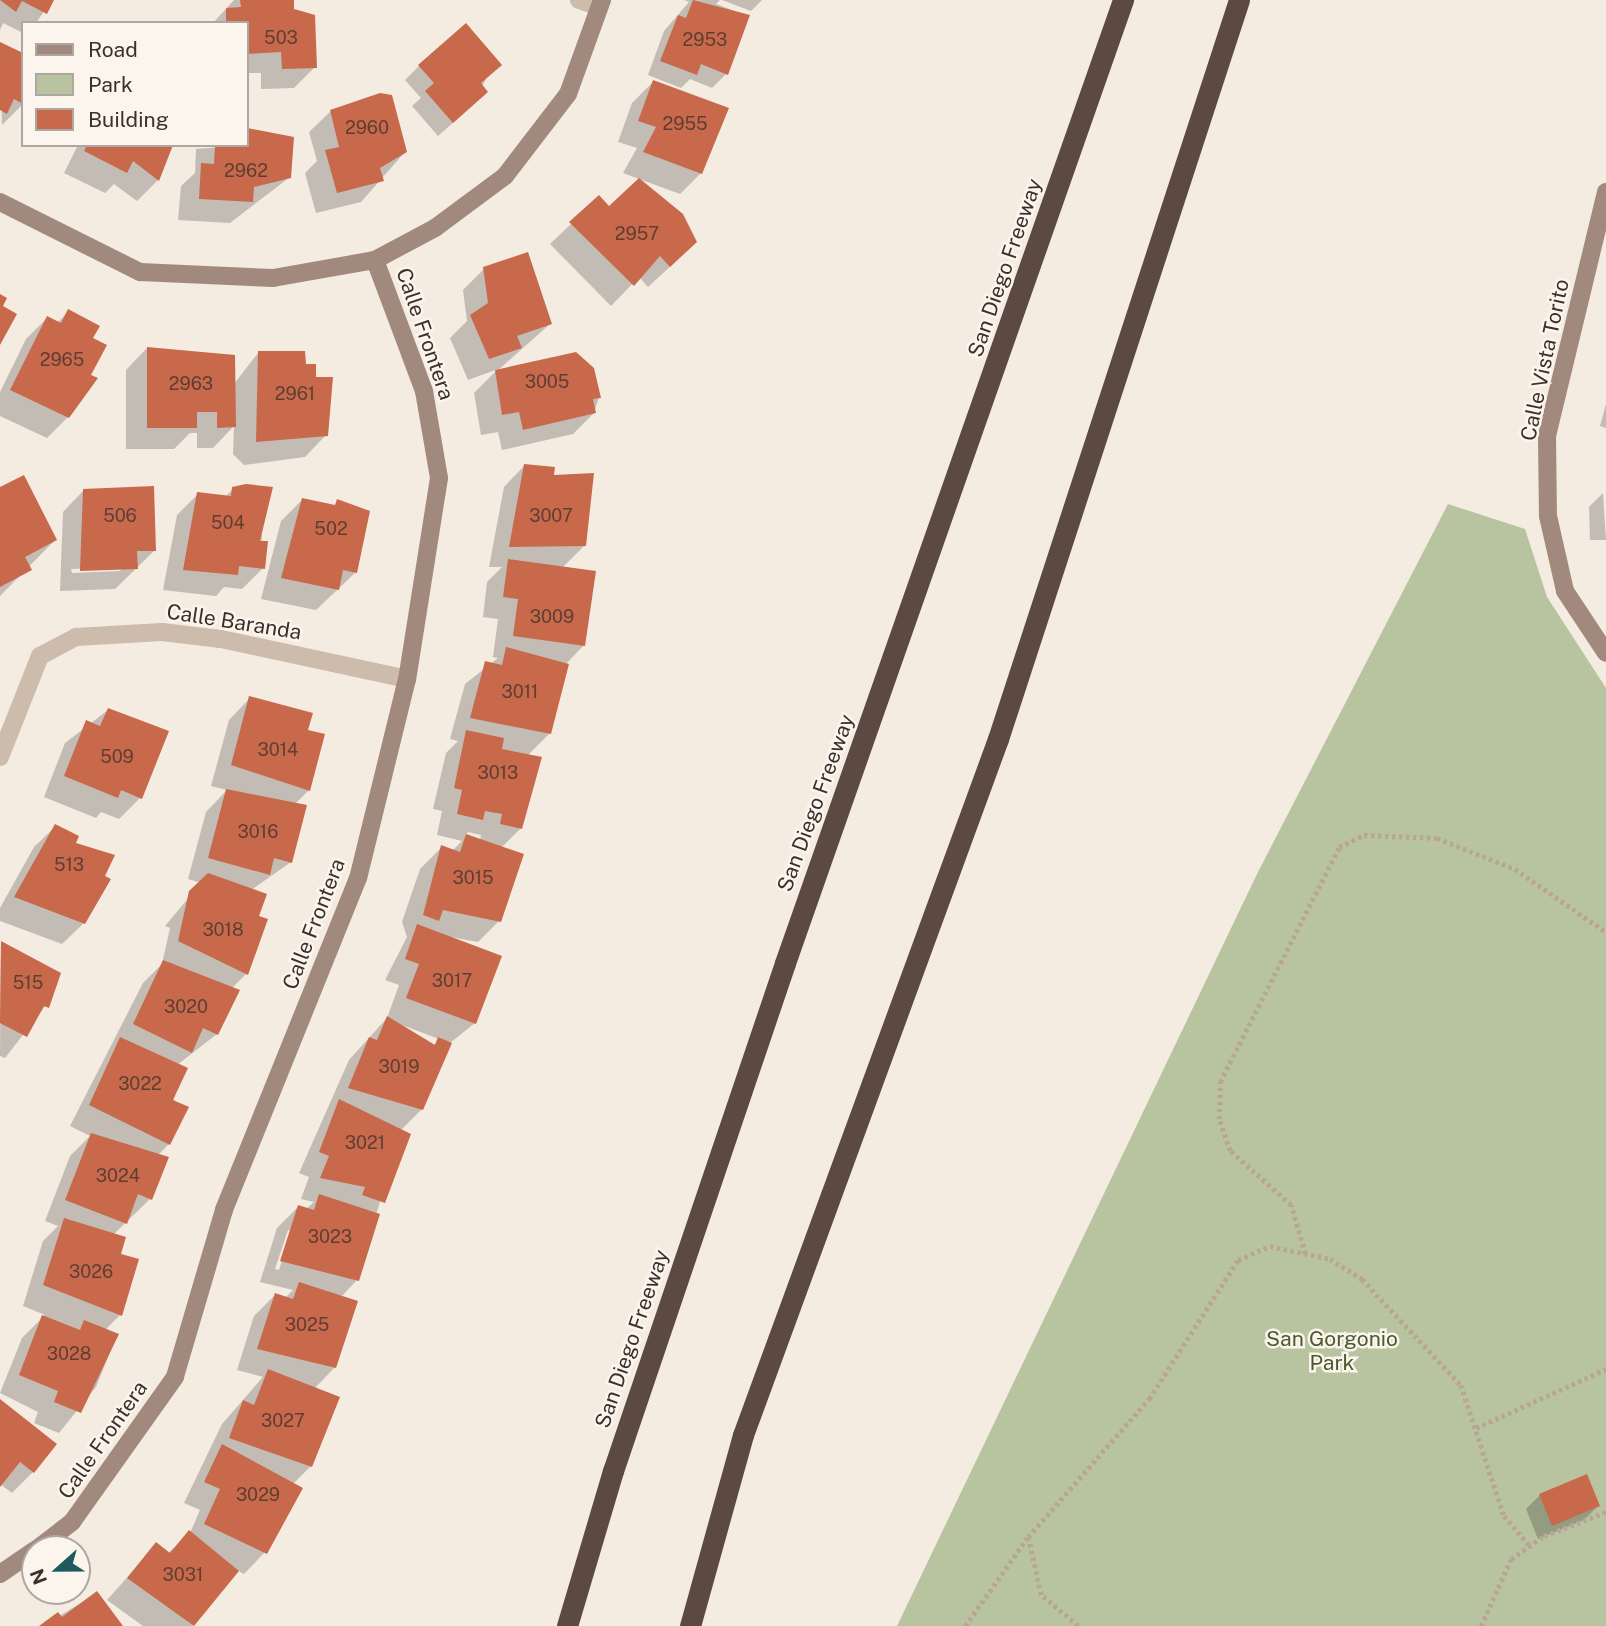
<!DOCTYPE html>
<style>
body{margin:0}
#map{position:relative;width:1606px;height:1626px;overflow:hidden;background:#f4ebe1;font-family:"Public Sans",sans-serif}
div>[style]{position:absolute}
.green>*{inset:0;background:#b8c4a0}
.shadow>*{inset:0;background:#0003}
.building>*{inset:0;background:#c8694b}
.path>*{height:4.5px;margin-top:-2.25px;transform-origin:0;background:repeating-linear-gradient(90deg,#b9a596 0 3.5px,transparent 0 7px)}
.street>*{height:18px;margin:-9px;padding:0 9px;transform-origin:9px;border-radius:9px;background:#cdbbac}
.secondary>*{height:18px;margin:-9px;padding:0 9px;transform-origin:9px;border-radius:9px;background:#a18a7d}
.highway>*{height:21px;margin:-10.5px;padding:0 10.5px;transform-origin:10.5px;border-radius:10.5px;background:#5c4a42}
span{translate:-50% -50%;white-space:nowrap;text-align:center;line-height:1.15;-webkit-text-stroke:5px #fbf5ee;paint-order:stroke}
.number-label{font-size:18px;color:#5e3e33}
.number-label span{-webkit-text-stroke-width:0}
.street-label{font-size:21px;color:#3b302b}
.park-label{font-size:21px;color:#4a5a2e}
.legend{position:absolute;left:21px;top:21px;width:228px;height:126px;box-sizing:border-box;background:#fbf5ee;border:2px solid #aea6a0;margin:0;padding:9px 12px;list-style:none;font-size:21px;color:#3b302b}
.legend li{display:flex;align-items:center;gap:14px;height:35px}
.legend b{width:35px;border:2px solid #aea6a0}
.north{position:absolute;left:21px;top:1535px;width:70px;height:70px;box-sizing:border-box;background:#fbf5ee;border:2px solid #aea6a0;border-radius:50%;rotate:249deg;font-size:19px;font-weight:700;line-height:28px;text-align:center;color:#3b302b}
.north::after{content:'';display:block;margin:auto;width:24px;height:32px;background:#1f5a5e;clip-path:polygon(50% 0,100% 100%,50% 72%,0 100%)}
</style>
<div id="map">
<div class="green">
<i style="clip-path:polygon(1448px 504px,1525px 529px,1547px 597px,1606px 688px,1606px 1626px,897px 1626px,1257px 874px)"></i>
</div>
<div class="shadow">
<i style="clip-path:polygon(0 0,52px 0,36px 23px,23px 23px,23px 33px,3px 23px,0 30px)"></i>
<i style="clip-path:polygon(234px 0,292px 0,292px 11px,302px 11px,315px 67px,294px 88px,261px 89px,261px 73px,247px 73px,247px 23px,213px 23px)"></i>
<i style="clip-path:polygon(684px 0,720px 0,716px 4px,748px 16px,726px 74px,712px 88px,690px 79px,681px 88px,648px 75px,664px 31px,689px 2px)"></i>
<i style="clip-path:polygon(722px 0,762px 0,751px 11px)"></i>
<i style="clip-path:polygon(0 44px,23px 55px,23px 104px,2px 125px)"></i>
<i style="clip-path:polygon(419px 66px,486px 79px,472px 106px,438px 136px,412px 106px,421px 98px,405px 80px)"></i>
<i style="clip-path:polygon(653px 82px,701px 173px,680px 194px,623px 173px,637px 148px,618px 142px,632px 103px)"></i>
<i style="clip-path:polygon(331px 111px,405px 152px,361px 202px,316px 213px,305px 173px,317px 161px,309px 132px)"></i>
<i style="clip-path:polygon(247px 132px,292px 138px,290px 177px,230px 223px,178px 220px,181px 186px,195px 173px,196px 149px,247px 145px)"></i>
<i style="clip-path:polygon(78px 145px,173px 145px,158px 180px,137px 201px,114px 184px,105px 193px,64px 173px)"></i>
<i style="clip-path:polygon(609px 208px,674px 263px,648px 287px,639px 277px,611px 306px,550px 244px,571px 224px)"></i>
<i style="clip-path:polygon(484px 269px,550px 324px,496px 372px,599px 397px,594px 413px,573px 434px,502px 450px,498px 432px,481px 435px,474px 393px,498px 369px,468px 380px,450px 338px,467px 321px,463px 290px)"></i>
<i style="clip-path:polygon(68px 312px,91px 339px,68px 417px,47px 438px,0 416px,0 392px,26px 339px,47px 318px,57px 323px)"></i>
<i style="clip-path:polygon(147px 348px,234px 384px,258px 353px,304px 366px,314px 379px,326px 435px,305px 457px,244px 465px,233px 454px,234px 426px,213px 448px,197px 448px,197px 433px,190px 433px,174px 449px,126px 449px,126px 370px)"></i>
<i style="clip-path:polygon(1606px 404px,1606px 428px,1600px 426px)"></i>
<i style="clip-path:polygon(evenodd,525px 465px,552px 476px,592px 475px,585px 545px,562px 568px,584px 645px,565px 665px,549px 734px,527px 756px,521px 828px,501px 848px,499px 921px,478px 942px,451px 937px,475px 1023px,450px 1043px,422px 1109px,401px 1130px,357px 1280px,341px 1297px,335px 1367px,314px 1389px,311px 1466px,293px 1484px,265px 1552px,244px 1574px,237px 1570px,192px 1626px,143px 1626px,107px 1600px,157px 1544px,168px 1553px,190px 1533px,200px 1510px,184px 1503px,222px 1424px,263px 1377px,237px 1370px,254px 1316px,275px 1295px,285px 1298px,293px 1290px,260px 1282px,277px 1228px,298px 1207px,306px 1209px,314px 1202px,301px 1199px,309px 1177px,299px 1173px,349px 1060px,387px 1018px,399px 985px,385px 980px,407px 937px,402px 922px,420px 869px,442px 847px,452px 851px,462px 841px,437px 835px,442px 811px,433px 809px,446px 753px,458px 741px,450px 739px,465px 684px,498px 658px,493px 657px,498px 619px,483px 617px,487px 582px,502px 567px,489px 567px,504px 487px,525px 465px,468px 832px,481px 835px,480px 841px,465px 836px,468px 832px,525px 465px,402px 1025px,439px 1039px,433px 1046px,402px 1025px,525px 465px,288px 1230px,291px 1230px,279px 1270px,275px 1269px,288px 1230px)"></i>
<i style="clip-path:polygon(271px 488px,261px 520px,263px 568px,242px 589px,224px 587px,216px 596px,163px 590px,177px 515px,198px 494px,225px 497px,233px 489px)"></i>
<i style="clip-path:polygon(0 489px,55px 540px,0 596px)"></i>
<i style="clip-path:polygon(evenodd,84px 490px,155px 550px,115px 589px,60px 591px,63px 512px,84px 490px,124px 567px,120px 571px,72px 573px,71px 569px,124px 567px)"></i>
<i style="clip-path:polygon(1603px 493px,1606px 540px,1590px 540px,1589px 507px)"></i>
<i style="clip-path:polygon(302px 500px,368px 512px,356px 572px,316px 610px,261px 599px,281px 521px)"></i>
<i style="clip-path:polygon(250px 698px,306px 731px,309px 790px,295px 804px,291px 862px,251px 890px,257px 917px,246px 974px,232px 988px,217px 1034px,177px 1065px,169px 1144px,158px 1155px,150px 1199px,113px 1235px,120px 1315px,105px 1330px,117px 1335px,96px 1387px,59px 1433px,34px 1423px,38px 1412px,0 1393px,22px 1338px,45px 1315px,23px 1306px,43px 1241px,58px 1226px,45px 1221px,70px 1156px,90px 1136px,70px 1126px,143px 983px,162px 964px,170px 928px,165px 926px,201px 883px,188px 879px,206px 812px,227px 790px,211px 786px,229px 720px)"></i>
<i style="clip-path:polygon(108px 710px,140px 798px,119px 819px,101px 812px,96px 818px,44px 797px,65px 743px)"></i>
<i style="clip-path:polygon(56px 826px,74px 844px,84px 923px,62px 944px,0 921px,0 908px,34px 847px)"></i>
<i style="clip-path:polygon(1px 943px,53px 996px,5px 1058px,0 1056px)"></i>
<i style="clip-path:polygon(0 1401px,33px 1472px,12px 1493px,0 1484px)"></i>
<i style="clip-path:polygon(1540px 1495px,1598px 1506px,1584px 1520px,1538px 1539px,1526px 1509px)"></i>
<i style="clip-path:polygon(97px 1593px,121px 1626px,43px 1626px)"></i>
</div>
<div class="building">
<i style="clip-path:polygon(0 0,54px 0,47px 14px,22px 1px,16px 12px)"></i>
<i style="clip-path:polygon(240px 0,294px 0,294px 9px,315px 15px,317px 68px,282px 69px,281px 52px,247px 54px,247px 23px,226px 23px,226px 8px,241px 7px)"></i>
<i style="clip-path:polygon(693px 0,750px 15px,728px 75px,701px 64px,697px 75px,660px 61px,678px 15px,686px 18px)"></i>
<i style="clip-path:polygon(466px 23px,502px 65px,481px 83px,488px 92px,453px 123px,425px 91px,434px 83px,418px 65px)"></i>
<i style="clip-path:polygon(0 42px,23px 53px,23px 104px,14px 99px,7px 114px,0 110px)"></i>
<i style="clip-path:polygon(653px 80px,729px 108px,702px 174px,643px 152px,656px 127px,638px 121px)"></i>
<i style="clip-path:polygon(380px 93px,392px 95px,407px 152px,380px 168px,384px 181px,337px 193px,325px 150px,339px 147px,330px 110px)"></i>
<i style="clip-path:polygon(247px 128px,294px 137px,291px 178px,254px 187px,253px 202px,199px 199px,201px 163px,214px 164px,215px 145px,247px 145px)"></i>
<i style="clip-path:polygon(87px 145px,173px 145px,159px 181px,133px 161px,127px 173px,84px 151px)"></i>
<i style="clip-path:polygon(639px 178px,683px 214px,697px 242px,670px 267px,660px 256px,634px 286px,569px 222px,599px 195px,609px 206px)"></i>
<i style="clip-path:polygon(528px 252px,552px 324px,517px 336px,522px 348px,489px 359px,470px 315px,488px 303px,483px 267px)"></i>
<i style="clip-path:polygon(0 294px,7px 298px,3px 306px,17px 314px,0 345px)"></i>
<i style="clip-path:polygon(68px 309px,100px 326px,93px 338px,107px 345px,91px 375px,98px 378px,69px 418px,10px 390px,47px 316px,61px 323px)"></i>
<i style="clip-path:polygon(147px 347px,235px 355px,236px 427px,217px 428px,217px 412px,197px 412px,197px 428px,147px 428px)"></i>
<i style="clip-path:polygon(258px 351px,305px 351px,306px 364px,316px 364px,316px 377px,333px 377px,328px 436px,256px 442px)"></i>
<i style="clip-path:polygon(576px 352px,594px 368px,601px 398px,593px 399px,596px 413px,523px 430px,519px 412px,502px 415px,495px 370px)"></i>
<i style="clip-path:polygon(524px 464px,555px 467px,554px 475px,594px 473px,586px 546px,509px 547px)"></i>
<i style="clip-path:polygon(24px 475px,57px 540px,25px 557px,32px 570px,0 587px,0 487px)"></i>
<i style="clip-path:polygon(246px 484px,273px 487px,260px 541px,268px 541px,265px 569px,239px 566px,238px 575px,183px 570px,197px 492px,231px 496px,232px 487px)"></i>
<i style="clip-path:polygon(154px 486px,156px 551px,137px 551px,138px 569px,80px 571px,83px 489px)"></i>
<i style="clip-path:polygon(302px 498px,335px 505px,337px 499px,370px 511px,357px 573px,343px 570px,339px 590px,281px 578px)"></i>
<i style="clip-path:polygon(508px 559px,596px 571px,585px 646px,513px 636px,518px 599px,503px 597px)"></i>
<i style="clip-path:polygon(506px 647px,569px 664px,551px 734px,470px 718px,485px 661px,502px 665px)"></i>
<i style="clip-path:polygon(249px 696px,313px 713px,308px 730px,325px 734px,310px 791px,231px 765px)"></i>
<i style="clip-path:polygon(108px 708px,169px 731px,142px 799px,121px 790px,118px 798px,64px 776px,86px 720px,100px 726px)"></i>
<i style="clip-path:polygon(466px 730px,504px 738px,502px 749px,542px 757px,522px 829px,500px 824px,502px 814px,485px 811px,483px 820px,457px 814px,462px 790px,454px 788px)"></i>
<i style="clip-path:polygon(226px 789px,307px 805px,292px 863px,274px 858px,270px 875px,208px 858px)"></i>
<i style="clip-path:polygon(55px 824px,79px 836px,76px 843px,115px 855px,105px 876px,111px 879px,85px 924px,14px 897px)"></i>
<i style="clip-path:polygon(466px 834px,524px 854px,501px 922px,443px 910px,439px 921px,423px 915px,441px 845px,460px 852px)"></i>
<i style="clip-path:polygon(208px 873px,267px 894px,259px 916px,268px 919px,248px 975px,178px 941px,189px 891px)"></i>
<i style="clip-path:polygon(417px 924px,502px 956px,476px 1024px,406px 998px,419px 964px,405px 959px)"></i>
<i style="clip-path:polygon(1px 941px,61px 973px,49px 1008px,44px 1006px,27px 1037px,0 1023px)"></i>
<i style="clip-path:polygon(163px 960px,240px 990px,218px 1035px,203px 1028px,192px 1053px,133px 1024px)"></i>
<i style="clip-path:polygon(387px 1016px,435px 1045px,438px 1037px,452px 1043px,423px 1110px,348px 1088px,369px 1037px,377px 1040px)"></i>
<i style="clip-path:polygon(120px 1037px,188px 1068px,173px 1100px,189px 1107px,170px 1145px,89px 1105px)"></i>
<i style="clip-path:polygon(339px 1099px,411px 1134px,385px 1203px,362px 1195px,365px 1187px,320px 1178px,329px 1156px,319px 1152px)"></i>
<i style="clip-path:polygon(91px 1133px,169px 1157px,152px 1200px,138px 1194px,127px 1224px,65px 1200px)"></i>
<i style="clip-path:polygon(319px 1194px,380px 1214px,359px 1281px,280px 1261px,298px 1205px,314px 1210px)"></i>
<i style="clip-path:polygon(64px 1218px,126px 1237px,121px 1254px,139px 1259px,122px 1316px,43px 1285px)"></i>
<i style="clip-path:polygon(299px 1282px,358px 1301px,336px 1368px,257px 1349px,275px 1293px,293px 1299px)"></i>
<i style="clip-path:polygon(42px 1315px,80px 1330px,84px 1320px,119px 1334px,81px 1413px,54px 1402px,58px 1391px,19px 1375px)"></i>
<i style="clip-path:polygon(268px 1369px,340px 1397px,312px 1467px,229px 1438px,243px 1400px,254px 1405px)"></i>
<i style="clip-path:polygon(0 1399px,57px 1444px,34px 1473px,20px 1462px,0 1487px)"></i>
<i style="clip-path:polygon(222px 1444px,303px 1488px,267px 1554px,204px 1524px,220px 1489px,204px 1482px)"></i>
<i style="clip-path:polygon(1587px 1474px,1600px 1506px,1552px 1526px,1539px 1494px)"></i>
<i style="clip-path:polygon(189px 1530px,239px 1571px,194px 1626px,127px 1578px,156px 1542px,170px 1553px)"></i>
<i style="clip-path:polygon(97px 1591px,123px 1626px,39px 1626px,58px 1612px,62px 1617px)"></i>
</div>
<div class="path">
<i style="left:1305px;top:1254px;width:51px;rotate:-105.9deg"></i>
<i style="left:1291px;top:1205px;width:81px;rotate:-138.5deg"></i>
<i style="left:1230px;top:1151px;width:34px;rotate:-109deg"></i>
<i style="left:1219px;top:1119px;width:37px;rotate:-88deg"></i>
<i style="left:1220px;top:1082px;width:263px;rotate:-63.1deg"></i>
<i style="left:1339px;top:847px;width:28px;rotate:-26deg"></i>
<i style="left:1364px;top:835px;width:73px;rotate:2.4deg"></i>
<i style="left:1437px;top:838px;width:84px;rotate:21.7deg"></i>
<i style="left:1515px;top:869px;width:111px;rotate:34.7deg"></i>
<i style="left:1476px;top:1428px;width:143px;rotate:-24.4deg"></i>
<i style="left:965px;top:1626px;width:108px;rotate:-54.8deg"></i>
<i style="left:1078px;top:1626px;width:48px;rotate:-140deg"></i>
<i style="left:1041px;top:1595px;width:59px;rotate:-102.6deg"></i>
<i style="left:1028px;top:1537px;width:184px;rotate:-48.8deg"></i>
<i style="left:1149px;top:1399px;width:165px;rotate:-57.4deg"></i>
<i style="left:1238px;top:1260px;width:35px;rotate:-24deg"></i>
<i style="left:1270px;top:1246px;width:61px;rotate:12.2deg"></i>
<i style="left:1330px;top:1259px;width:38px;rotate:32deg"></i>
<i style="left:1362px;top:1279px;width:145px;rotate:47deg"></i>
<i style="left:1461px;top:1385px;width:138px;rotate:71.8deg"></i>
<i style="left:1504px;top:1516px;width:38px;rotate:49deg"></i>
<i style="left:1481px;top:1626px;width:73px;rotate:-65.9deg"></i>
<i style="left:1511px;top:1559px;width:40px;rotate:-34.9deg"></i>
<i style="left:1544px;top:1536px;width:66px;rotate:-21.2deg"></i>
</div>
<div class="street">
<i style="left:579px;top:0;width:21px;rotate:19deg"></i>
<i style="left:0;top:757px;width:109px;rotate:-68.4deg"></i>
<i style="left:40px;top:656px;width:41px;rotate:-27.8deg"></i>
<i style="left:76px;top:637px;width:86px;rotate:-3.3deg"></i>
<i style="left:162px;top:632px;width:59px;rotate:6.8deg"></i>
<i style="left:221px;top:639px;width:190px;rotate:12.1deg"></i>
</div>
<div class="secondary">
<i style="left:1606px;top:192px;width:251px;rotate:103.6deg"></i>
<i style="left:1547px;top:436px;width:80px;rotate:89.3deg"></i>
<i style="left:1548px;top:516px;width:77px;rotate:77.2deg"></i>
<i style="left:1565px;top:591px;width:74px;rotate:56.5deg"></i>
<i style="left:0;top:202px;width:157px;rotate:26.6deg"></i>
<i style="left:140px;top:272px;width:133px;rotate:2.6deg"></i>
<i style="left:273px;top:278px;width:104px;rotate:-10deg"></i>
<i style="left:375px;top:260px;width:140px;rotate:69.5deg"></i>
<i style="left:424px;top:391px;width:88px;rotate:80.2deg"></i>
<i style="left:439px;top:478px;width:204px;rotate:99deg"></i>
<i style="left:407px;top:679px;width:205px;rotate:103.8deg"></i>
<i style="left:358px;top:878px;width:358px;rotate:112deg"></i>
<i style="left:224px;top:1210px;width:174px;rotate:106.4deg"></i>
<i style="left:175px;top:1377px;width:178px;rotate:125.4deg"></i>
<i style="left:72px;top:1522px;width:44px;rotate:142.4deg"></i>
<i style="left:375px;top:260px;width:68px;rotate:-28.1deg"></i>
<i style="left:435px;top:228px;width:87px;rotate:-36.6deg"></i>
<i style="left:505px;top:176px;width:103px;rotate:-52.5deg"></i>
<i style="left:568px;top:94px;width:100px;rotate:-70.1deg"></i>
<i style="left:0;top:1574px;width:42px;rotate:-34.4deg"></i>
</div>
<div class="highway">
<i style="left:567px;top:1626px;width:162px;rotate:-73.5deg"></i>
<i style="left:613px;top:1471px;width:536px;rotate:-71.29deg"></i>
<i style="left:785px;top:963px;width:1021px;rotate:-70.66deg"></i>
<i style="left:690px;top:1626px;width:198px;rotate:-74.5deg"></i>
<i style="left:743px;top:1435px;width:741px;rotate:-69.88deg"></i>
<i style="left:998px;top:739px;width:777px;rotate:-71.94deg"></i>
</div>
<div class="number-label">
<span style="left:281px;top:38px">503</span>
<span style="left:705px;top:40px">2953</span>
<span style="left:685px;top:124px">2955</span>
<span style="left:367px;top:128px">2960</span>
<span style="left:246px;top:171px">2962</span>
<span style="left:637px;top:234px">2957</span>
<span style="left:62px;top:360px">2965</span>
<span style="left:547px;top:382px">3005</span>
<span style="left:191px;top:384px">2963</span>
<span style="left:295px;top:394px">2961</span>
<span style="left:120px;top:516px">506</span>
<span style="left:551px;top:516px">3007</span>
<span style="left:228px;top:523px">504</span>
<span style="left:331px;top:529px">502</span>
<span style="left:552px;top:617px">3009</span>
<span style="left:520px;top:692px">3011</span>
<span style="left:278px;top:750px">3014</span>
<span style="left:117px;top:757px">509</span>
<span style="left:498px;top:773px">3013</span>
<span style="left:258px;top:832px">3016</span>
<span style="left:69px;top:865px">513</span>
<span style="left:473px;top:878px">3015</span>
<span style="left:223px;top:930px">3018</span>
<span style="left:452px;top:981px">3017</span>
<span style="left:28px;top:983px">515</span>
<span style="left:186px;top:1007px">3020</span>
<span style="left:399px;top:1067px">3019</span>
<span style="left:140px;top:1084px">3022</span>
<span style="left:365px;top:1143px">3021</span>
<span style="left:118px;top:1176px">3024</span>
<span style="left:330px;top:1237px">3023</span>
<span style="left:91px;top:1272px">3026</span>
<span style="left:307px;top:1325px">3025</span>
<span style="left:69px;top:1354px">3028</span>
<span style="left:283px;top:1421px">3027</span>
<span style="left:258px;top:1495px">3029</span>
<span style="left:183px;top:1575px">3031</span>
</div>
<div class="street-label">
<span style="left:1005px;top:268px;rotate:-71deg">San Diego Freeway</span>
<span style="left:425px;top:334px;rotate:71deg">Calle Frontera</span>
<span style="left:1545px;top:360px;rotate:-78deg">Calle Vista Torito</span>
<span style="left:234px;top:622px;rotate:9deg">Calle Baranda</span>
<span style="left:816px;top:803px;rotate:-70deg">San Diego Freeway</span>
<span style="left:314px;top:924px;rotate:-69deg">Calle Frontera</span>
<span style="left:632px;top:1339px;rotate:-71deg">San Diego Freeway</span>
<span style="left:103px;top:1440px;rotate:-55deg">Calle Frontera</span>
</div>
<div class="park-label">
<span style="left:1332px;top:1351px">San Gorgonio<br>Park</span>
</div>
<ul class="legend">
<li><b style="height:9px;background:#a18a7d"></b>Road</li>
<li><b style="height:19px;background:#b8c4a0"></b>Park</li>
<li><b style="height:19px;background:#c8694b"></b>Building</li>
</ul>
<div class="north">N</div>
</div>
